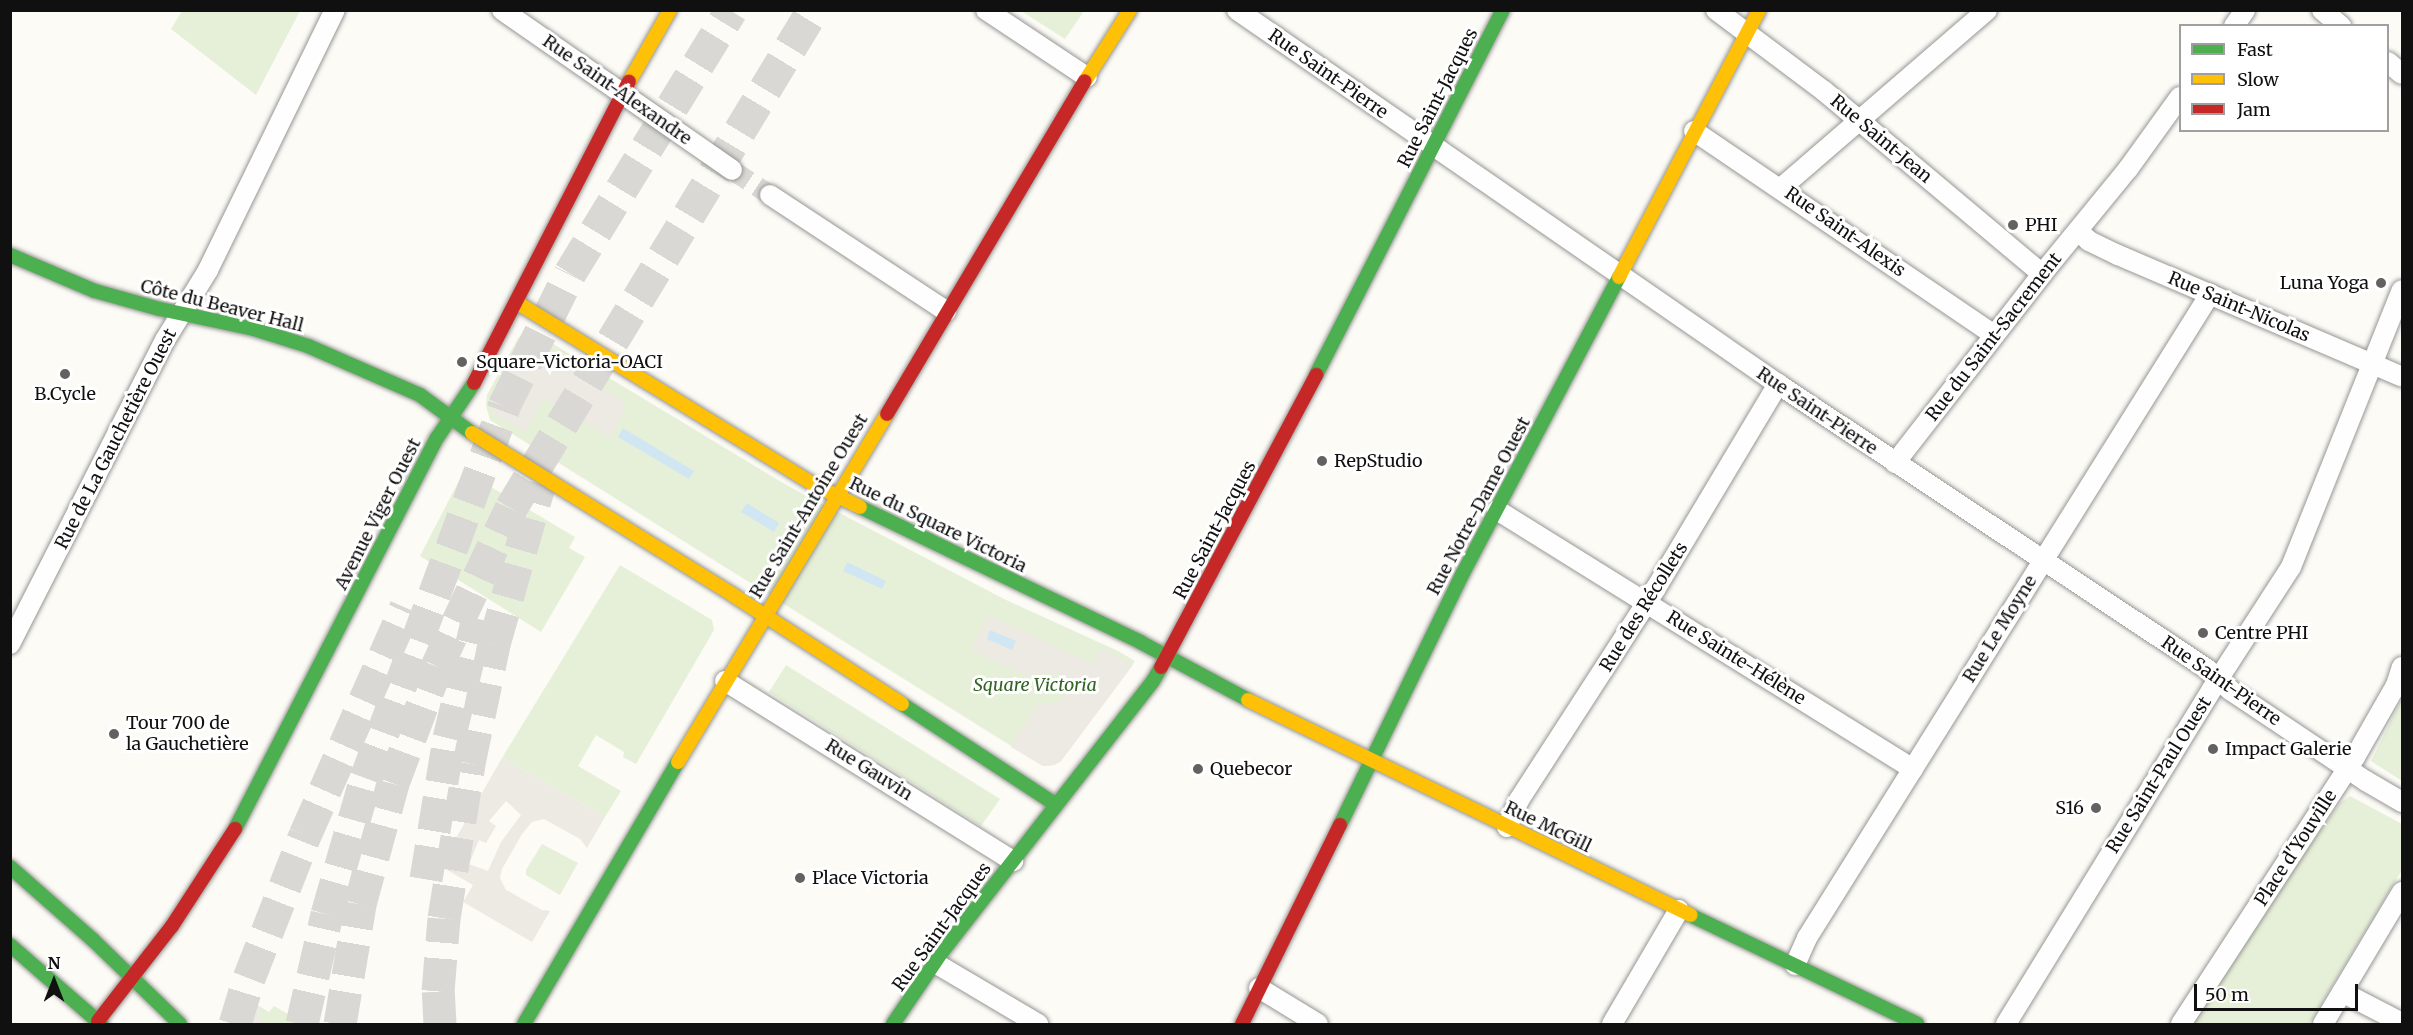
<!DOCTYPE html>
<meta charset="utf-8">
<style>
body{margin:0}
#map{position:relative;width:2413px;height:1035px;overflow:hidden;background:#fcfbf6;font-family:Merriweather,serif}
div>[style]{position:absolute}
.green>*{inset:0;background:#e6f0d8}
.plaza>*{inset:0;background:#eceae2}
.water>*{inset:0;background:#d0e7f3}
.street-tunnel>*{height:20px;margin-top:-10px;transform-origin:0;background:repeating-linear-gradient(90deg,#d9d8d4 0 20px,transparent 0 30px)}
.highway-tunnel>*{height:33px;margin-top:-16.5px;transform-origin:0;background:repeating-linear-gradient(90deg,#d9d8d4 0 33px,transparent 0 49px)}
.roads{filter:drop-shadow(0 0 2px #969694) drop-shadow(0 0 2px #969694)}
.street>*{height:20px;margin:-10px;padding:0 10px;transform-origin:10px;border-radius:10px;background:#fffefe}
.fast>*{height:14px;margin:-7px;padding:0 7px;transform-origin:7px;border-radius:7px;background:#4caf50}
.slow>*{height:14px;margin:-7px;padding:0 7px;transform-origin:7px;border-radius:7px;background:#ffc107}
.jam>*{height:14px;margin:-7px;padding:0 7px;transform-origin:7px;border-radius:7px;background:#c62828}
.dots>*{width:16px;height:16px;translate:-50% -50%;box-sizing:border-box;border:3px solid #fff;border-radius:50%}
span{translate:-50% -50%;white-space:nowrap;text-align:center;line-height:1.15;-webkit-text-stroke:6px #fff;paint-order:stroke}
.street-label{font-size:18px;color:#101010}
.poi-label{font-size:18px;color:#101010}
.left{translate:0 -50%;text-align:left}
.right{translate:-100% -50%;text-align:right}
.park-label{font-size:18px;color:#326424;font-style:italic}
.frame{position:absolute;inset:0;border:12px solid #101010;pointer-events:none}
.legend{position:absolute;left:2179px;top:24px;width:210px;height:108px;box-sizing:border-box;background:#fff;border:2px solid #9f9f9f;margin:0;padding:8px 10px;list-style:none;font-size:18px;color:#101010}
.legend li{display:flex;align-items:center;gap:12px;height:30px}
.legend b{width:30px;border:2px solid #9f9f9f}
.north{position:absolute;left:24px;top:951px;width:60px;height:60px;-webkit-text-stroke:4px #fff;paint-order:stroke;rotate:0deg;font-size:16px;font-weight:700;line-height:24px;text-align:center;color:#101010}
.north::after{content:'';display:block;margin:auto;width:21px;height:27px;background:#101010;clip-path:polygon(50% 0,100% 100%,50% 72%,0 100%)}
.scale{position:absolute;left:2194px;top:984px;width:164px;height:27px;box-sizing:border-box;border:3px solid #101010;border-top:0;padding-left:8px;font-size:18px;line-height:21px;white-space:nowrap;color:#101010;-webkit-text-stroke:4px #fff;paint-order:stroke}
</style>
<div id="map">
<div class="green">
<i style="clip-path:polygon(182px 11px,182px 10px,300px 11px,256px 95px,171px 29px)"></i>
<i style="clip-path:polygon(1021px 11px,1084px 11px,1065px 39px)"></i>
<i style="clip-path:polygon(525px 332px,535px 333px,788px 486px,1004px 599px,1118px 651px,1135px 661px,1061px 761px,1054px 765px,1043px 766px,490px 420px,486px 406px,487px 395px,518px 338px)"></i>
<i style="clip-path:polygon(464px 471px,575px 537px,569px 548px,585px 557px,541px 632px,420px 556px)"></i>
<i style="clip-path:polygon(620px 565px,712px 620px,714px 630px,636px 764px,623px 757px,624px 752px,596px 735px,578px 766px,621px 791px,605px 817px,502px 758px)"></i>
<i style="clip-path:polygon(786px 665px,1000px 799px,981px 826px,769px 692px)"></i>
<i style="clip-path:polygon(2402px 698px,2402px 781px,2371px 761px)"></i>
<i style="clip-path:polygon(2350px 796px,2402px 824px,2402px 870px,2309px 1024px,2192px 1024px,2279px 889px,2340px 803px)"></i>
<i style="clip-path:polygon(542px 844px,578px 863px,560px 895px,526px 875px,526px 870px)"></i>
<i style="clip-path:polygon(259px 1006px,269px 1012px,274px 1006px,305px 1024px,262px 1024px,262px 1019px,258px 1018px)"></i>
</div>
<div class="plaza">
<i style="clip-path:polygon(528px 344px,626px 402px,611px 438px,543px 399px,524px 432px,492px 413px)"></i>
<i style="clip-path:polygon(988px 615px,1094px 664px,1100px 648px,1133px 665px,1061px 761px,1054px 765px,1043px 766px,1011px 747px,1037px 705px,1064px 701px,1060px 672px,1029px 677px,971px 650px)"></i>
<i style="clip-path:polygon(evenodd,502px 758px,605px 817px,587px 848px,580px 839px,544px 819px,532px 822px,522px 834px,502px 869px,500px 878px,506px 890px,542px 910px,550px 911px,532px 942px,463px 902px,473px 885px,440px 866px,502px 758px,506px 801px,521px 815px,501px 842px,488px 871px,469px 864px,479px 840px,486px 843px,496px 826px,489px 821px,506px 801px)"></i>
<i style="clip-path:polygon(251px 1002px,259px 1006px,258px 1018px,262px 1019px,262px 1024px,235px 1024px,232px 1021px)"></i>
</div>
<div class="water">
<i style="clip-path:polygon(623px 428px,694px 471px,689px 479px,618px 437px)"></i>
<i style="clip-path:polygon(747px 503px,779px 523px,774px 532px,741px 512px)"></i>
<i style="clip-path:polygon(847px 562px,886px 581px,882px 589px,843px 571px)"></i>
<i style="clip-path:polygon(990px 630px,1016px 641px,1012px 650px,987px 639px)"></i>
</div>
<div class="street-tunnel">
<i style="left:732px;top:170px;width:45px;rotate:33.3deg"></i>
</div>
<div class="highway-tunnel">
<i style="left:426px;top:879px;width:143px;rotate:-80.7deg"></i>
<i style="left:449px;top:738px;width:123px;rotate:-76.4deg"></i>
<i style="left:235px;top:1024px;width:48px;rotate:-73.1deg"></i>
<i style="left:249px;top:978px;width:154px;rotate:-68.6deg"></i>
<i style="left:305px;top:835px;width:249px;rotate:-66.1deg"></i>
<i style="left:302px;top:1024px;width:113px;rotate:-77.2deg"></i>
<i style="left:327px;top:914px;width:141px;rotate:-74deg"></i>
<i style="left:366px;top:778px;width:397px;rotate:-69.6deg"></i>
<i style="left:504px;top:406px;width:148px;rotate:-63.6deg"></i>
<i style="left:570px;top:273px;width:308px;rotate:-58.5deg"></i>
<i style="left:340px;top:1024px;width:122px;rotate:-80.5deg"></i>
<i style="left:360px;top:904px;width:125px;rotate:-74.7deg"></i>
<i style="left:393px;top:783px;width:125px;rotate:-69.4deg"></i>
<i style="left:437px;top:666px;width:174px;rotate:-64.9deg"></i>
<i style="left:511px;top:508px;width:582px;rotate:-58.77deg"></i>
<i style="left:440px;top:1024px;width:33px;rotate:-93deg"></i>
<i style="left:438px;top:991px;width:73px;rotate:-85.3deg"></i>
<i style="left:444px;top:918px;width:157px;rotate:-80.8deg"></i>
<i style="left:469px;top:763px;width:122px;rotate:-78.1deg"></i>
<i style="left:494px;top:644px;width:167px;rotate:-74.1deg"></i>
</div>
<div class="roads">
<div class="street">
<i style="left:502px;top:10px;width:280px;rotate:34.8deg"></i>
<i style="left:986px;top:10px;width:121px;rotate:33.6deg"></i>
<i style="left:1237px;top:10px;width:658px;rotate:34.66deg"></i>
<i style="left:1778px;top:384px;width:515px;rotate:33.6deg"></i>
<i style="left:2207px;top:669px;width:31px;rotate:42deg"></i>
<i style="left:2230px;top:690px;width:164px;rotate:33.8deg"></i>
<i style="left:2366px;top:781px;width:42px;rotate:30.3deg"></i>
<i style="left:1716px;top:10px;width:135px;rotate:36.9deg"></i>
<i style="left:1824px;top:91px;width:285px;rotate:40deg"></i>
<i style="left:2322px;top:10px;width:25px;rotate:40deg"></i>
<i style="left:2234px;top:26px;width:19px;rotate:-55deg"></i>
<i style="left:2388px;top:62px;width:18px;rotate:41deg"></i>
<i style="left:1694px;top:131px;width:363px;rotate:34.2deg"></i>
<i style="left:1781px;top:188px;width:272px;rotate:-40.8deg"></i>
<i style="left:770px;top:195px;width:211px;rotate:33.4deg"></i>
<i style="left:2078px;top:231px;width:15px;rotate:42deg"></i>
<i style="left:2089px;top:241px;width:32px;rotate:26deg"></i>
<i style="left:2118px;top:255px;width:309px;rotate:23.2deg"></i>
<i style="left:1895px;top:463px;width:239px;rotate:-52.1deg"></i>
<i style="left:2042px;top:274px;width:136px;rotate:-50.7deg"></i>
<i style="left:2128px;top:169px;width:89px;rotate:-54.2deg"></i>
<i style="left:1497px;top:510px;width:490px;rotate:31.9deg"></i>
<i style="left:10px;top:644px;width:341px;rotate:-63deg"></i>
<i style="left:165px;top:340px;width:82px;rotate:-58.4deg"></i>
<i style="left:208px;top:270px;width:289px;rotate:-64deg"></i>
<i style="left:725px;top:681px;width:340px;rotate:32deg"></i>
<i style="left:1507px;top:827px;width:30px;rotate:-66deg"></i>
<i style="left:1519px;top:800px;width:252px;rotate:-57.1deg"></i>
<i style="left:1656px;top:588px;width:238px;rotate:-59.1deg"></i>
<i style="left:935px;top:963px;width:120px;rotate:30.6deg"></i>
<i style="left:1795px;top:965px;width:30px;rotate:-66deg"></i>
<i style="left:1807px;top:938px;width:760px;rotate:-57.96deg"></i>
<i style="left:1259px;top:988px;width:69px;rotate:31.4deg"></i>
<i style="left:2342px;top:992px;width:68px;rotate:27.3deg"></i>
<i style="left:1612px;top:1024px;width:132px;rotate:-59.6deg"></i>
<i style="left:2006px;top:1024px;width:393px;rotate:-58.4deg"></i>
<i style="left:2212px;top:689px;width:145px;rotate:-57.1deg"></i>
<i style="left:2291px;top:567px;width:298px;rotate:-68.2deg"></i>
<i style="left:2181px;top:1024px;width:319px;rotate:-56.9deg"></i>
<i style="left:2355px;top:757px;width:83px;rotate:-60.3deg"></i>
<i style="left:2396px;top:685px;width:19px;rotate:-72deg"></i>
<i style="left:2323px;top:1024px;width:154px;rotate:-59.1deg"></i>
</div>
<div class="fast">
<i style="left:10px;top:255px;width:92px;rotate:23deg"></i>
<i style="left:95px;top:291px;width:67px;rotate:15.5deg"></i>
<i style="left:160px;top:309px;width:96px;rotate:12deg"></i>
<i style="left:254px;top:329px;width:57px;rotate:17.5deg"></i>
<i style="left:308px;top:346px;width:122px;rotate:23.6deg"></i>
<i style="left:420px;top:395px;width:64px;rotate:36.2deg"></i>
<i style="left:1316px;top:375px;width:410px;rotate:-62.9deg"></i>
<i style="left:860px;top:507px;width:311px;rotate:25.7deg"></i>
<i style="left:1140px;top:642px;width:123px;rotate:28.2deg"></i>
<i style="left:902px;top:704px;width:183px;rotate:33.2deg"></i>
<i style="left:1340px;top:825px;width:280px;rotate:-64deg"></i>
<i style="left:1463px;top:573px;width:335px;rotate:-62.2deg"></i>
<i style="left:235px;top:829px;width:440px;rotate:-62.7deg"></i>
<i style="left:437px;top:438px;width:66px;rotate:-56.1deg"></i>
<i style="left:10px;top:867px;width:111px;rotate:41.3deg"></i>
<i style="left:93px;top:940px;width:121px;rotate:44deg"></i>
<i style="left:1690px;top:915px;width:252px;rotate:25.6deg"></i>
<i style="left:10px;top:945px;width:121px;rotate:41deg"></i>
<i style="left:524px;top:1024px;width:304px;rotate:-59.6deg"></i>
<i style="left:893px;top:1024px;width:87px;rotate:-55.8deg"></i>
<i style="left:942px;top:952px;width:343px;rotate:-52.1deg"></i>
<i style="left:1153px;top:681px;width:16px;rotate:-60deg"></i>
</div>
<div class="slow">
<i style="left:1085px;top:81px;width:84px;rotate:-57.6deg"></i>
<i style="left:629px;top:82px;width:83px;rotate:-60.3deg"></i>
<i style="left:1619px;top:277px;width:301px;rotate:-62.3deg"></i>
<i style="left:516px;top:302px;width:351px;rotate:31.5deg"></i>
<i style="left:815px;top:485px;width:50px;rotate:26.1deg"></i>
<i style="left:472px;top:433px;width:307px;rotate:31.8deg"></i>
<i style="left:733px;top:595px;width:201px;rotate:32.8deg"></i>
<i style="left:1248px;top:700px;width:492px;rotate:25.9deg"></i>
<i style="left:678px;top:762px;width:406px;rotate:-59deg"></i>
</div>
<div class="jam">
<i style="left:474px;top:383px;width:339px;rotate:-62.8deg"></i>
<i style="left:887px;top:414px;width:387px;rotate:-59.3deg"></i>
<i style="left:1161px;top:667px;width:331px;rotate:-62deg"></i>
<i style="left:98px;top:1021px;width:120px;rotate:-52.1deg"></i>
<i style="left:172px;top:926px;width:116px;rotate:-57deg"></i>
<i style="left:1242px;top:1024px;width:222px;rotate:-63.8deg"></i>
</div>
</div>
<div class="dots">
<i style="left:2013px;top:225px;background:#636260"></i>
<i style="left:2381px;top:283px;background:#636260"></i>
<i style="left:462px;top:362px;background:#636260"></i>
<i style="left:65px;top:374px;background:#636260"></i>
<i style="left:1322px;top:461px;background:#636260"></i>
<i style="left:2203px;top:633px;background:#636260"></i>
<i style="left:114px;top:734px;background:#636260"></i>
<i style="left:2213px;top:749px;background:#636260"></i>
<i style="left:1198px;top:769px;background:#636260"></i>
<i style="left:2096px;top:808px;background:#636260"></i>
<i style="left:800px;top:878px;background:#636260"></i>
</div>
<div class="street-label">
<span style="left:1328px;top:74px;rotate:35deg">Rue Saint-Pierre</span>
<span style="left:617px;top:90px;rotate:35deg">Rue Saint-Alexandre</span>
<span style="left:1438px;top:98px;rotate:-63deg">Rue Saint-Jacques</span>
<span style="left:1881px;top:139px;rotate:40deg">Rue Saint-Jean</span>
<span style="left:1845px;top:232px;rotate:35deg">Rue Saint-Alexis</span>
<span style="left:222px;top:306px;rotate:14deg">Côte du Beaver Hall</span>
<span style="left:2239px;top:307px;rotate:23deg">Rue Saint-Nicolas</span>
<span style="left:1994px;top:337px;rotate:-52deg">Rue du Saint-Sacrement</span>
<span style="left:1817px;top:411px;rotate:34deg">Rue Saint-Pierre</span>
<span style="left:116px;top:439px;rotate:-63deg">Rue de La Gauchetière Ouest</span>
<span style="left:809px;top:506px;rotate:-59deg">Rue Saint-Antoine Ouest</span>
<span style="left:1479px;top:506px;rotate:-62deg">Rue Notre-Dame Ouest</span>
<span style="left:378px;top:514px;rotate:-63deg">Avenue Viger Ouest</span>
<span style="left:938px;top:525px;rotate:26deg">Rue du Square Victoria</span>
<span style="left:1215px;top:530px;rotate:-62deg">Rue Saint-Jacques</span>
<span style="left:1644px;top:607px;rotate:-58deg">Rue des Récollets</span>
<span style="left:2000px;top:629px;rotate:-58deg">Rue Le Moyne</span>
<span style="left:1736px;top:658px;rotate:32deg">Rue Sainte-Hélène</span>
<span style="left:2221px;top:681px;rotate:35deg">Rue Saint-Pierre</span>
<span style="left:869px;top:770px;rotate:32deg">Rue Gauvin</span>
<span style="left:2159px;top:775px;rotate:-58deg">Rue Saint-Paul Ouest</span>
<span style="left:1548px;top:827px;rotate:26deg">Rue McGill</span>
<span style="left:2296px;top:848px;rotate:-57deg">Place d'Youville</span>
<span style="left:942px;top:927px;rotate:-54deg">Rue Saint-Jacques</span>
</div>
<div class="poi-label">
<span class="left" style="left:2025px;top:225px">PHI</span>
<span class="right" style="left:2369px;top:283px">Luna Yoga</span>
<span class="left" style="left:476px;top:362px">Square-Victoria-OACI</span>
<span style="left:65px;top:394px">B.Cycle</span>
<span class="left" style="left:1334px;top:461px">RepStudio</span>
<span class="left" style="left:2215px;top:633px">Centre PHI</span>
<span class="left" style="left:126px;top:734px">Tour 700 de<br>la Gauchetière</span>
<span class="left" style="left:2225px;top:749px">Impact Galerie</span>
<span class="left" style="left:1210px;top:769px">Quebecor</span>
<span class="right" style="left:2084px;top:808px">S16</span>
<span class="left" style="left:812px;top:878px">Place Victoria</span>
</div>
<div class="park-label">
<span style="left:1035px;top:685px">Square Victoria</span>
</div>
<div class="frame"></div>
<ul class="legend">
<li><b style="height:8px;background:#4caf50"></b>Fast</li>
<li><b style="height:8px;background:#ffc107"></b>Slow</li>
<li><b style="height:8px;background:#c62828"></b>Jam</li>
</ul>
<div class="north">N</div>
<div class="scale">50 m</div>
</div>
